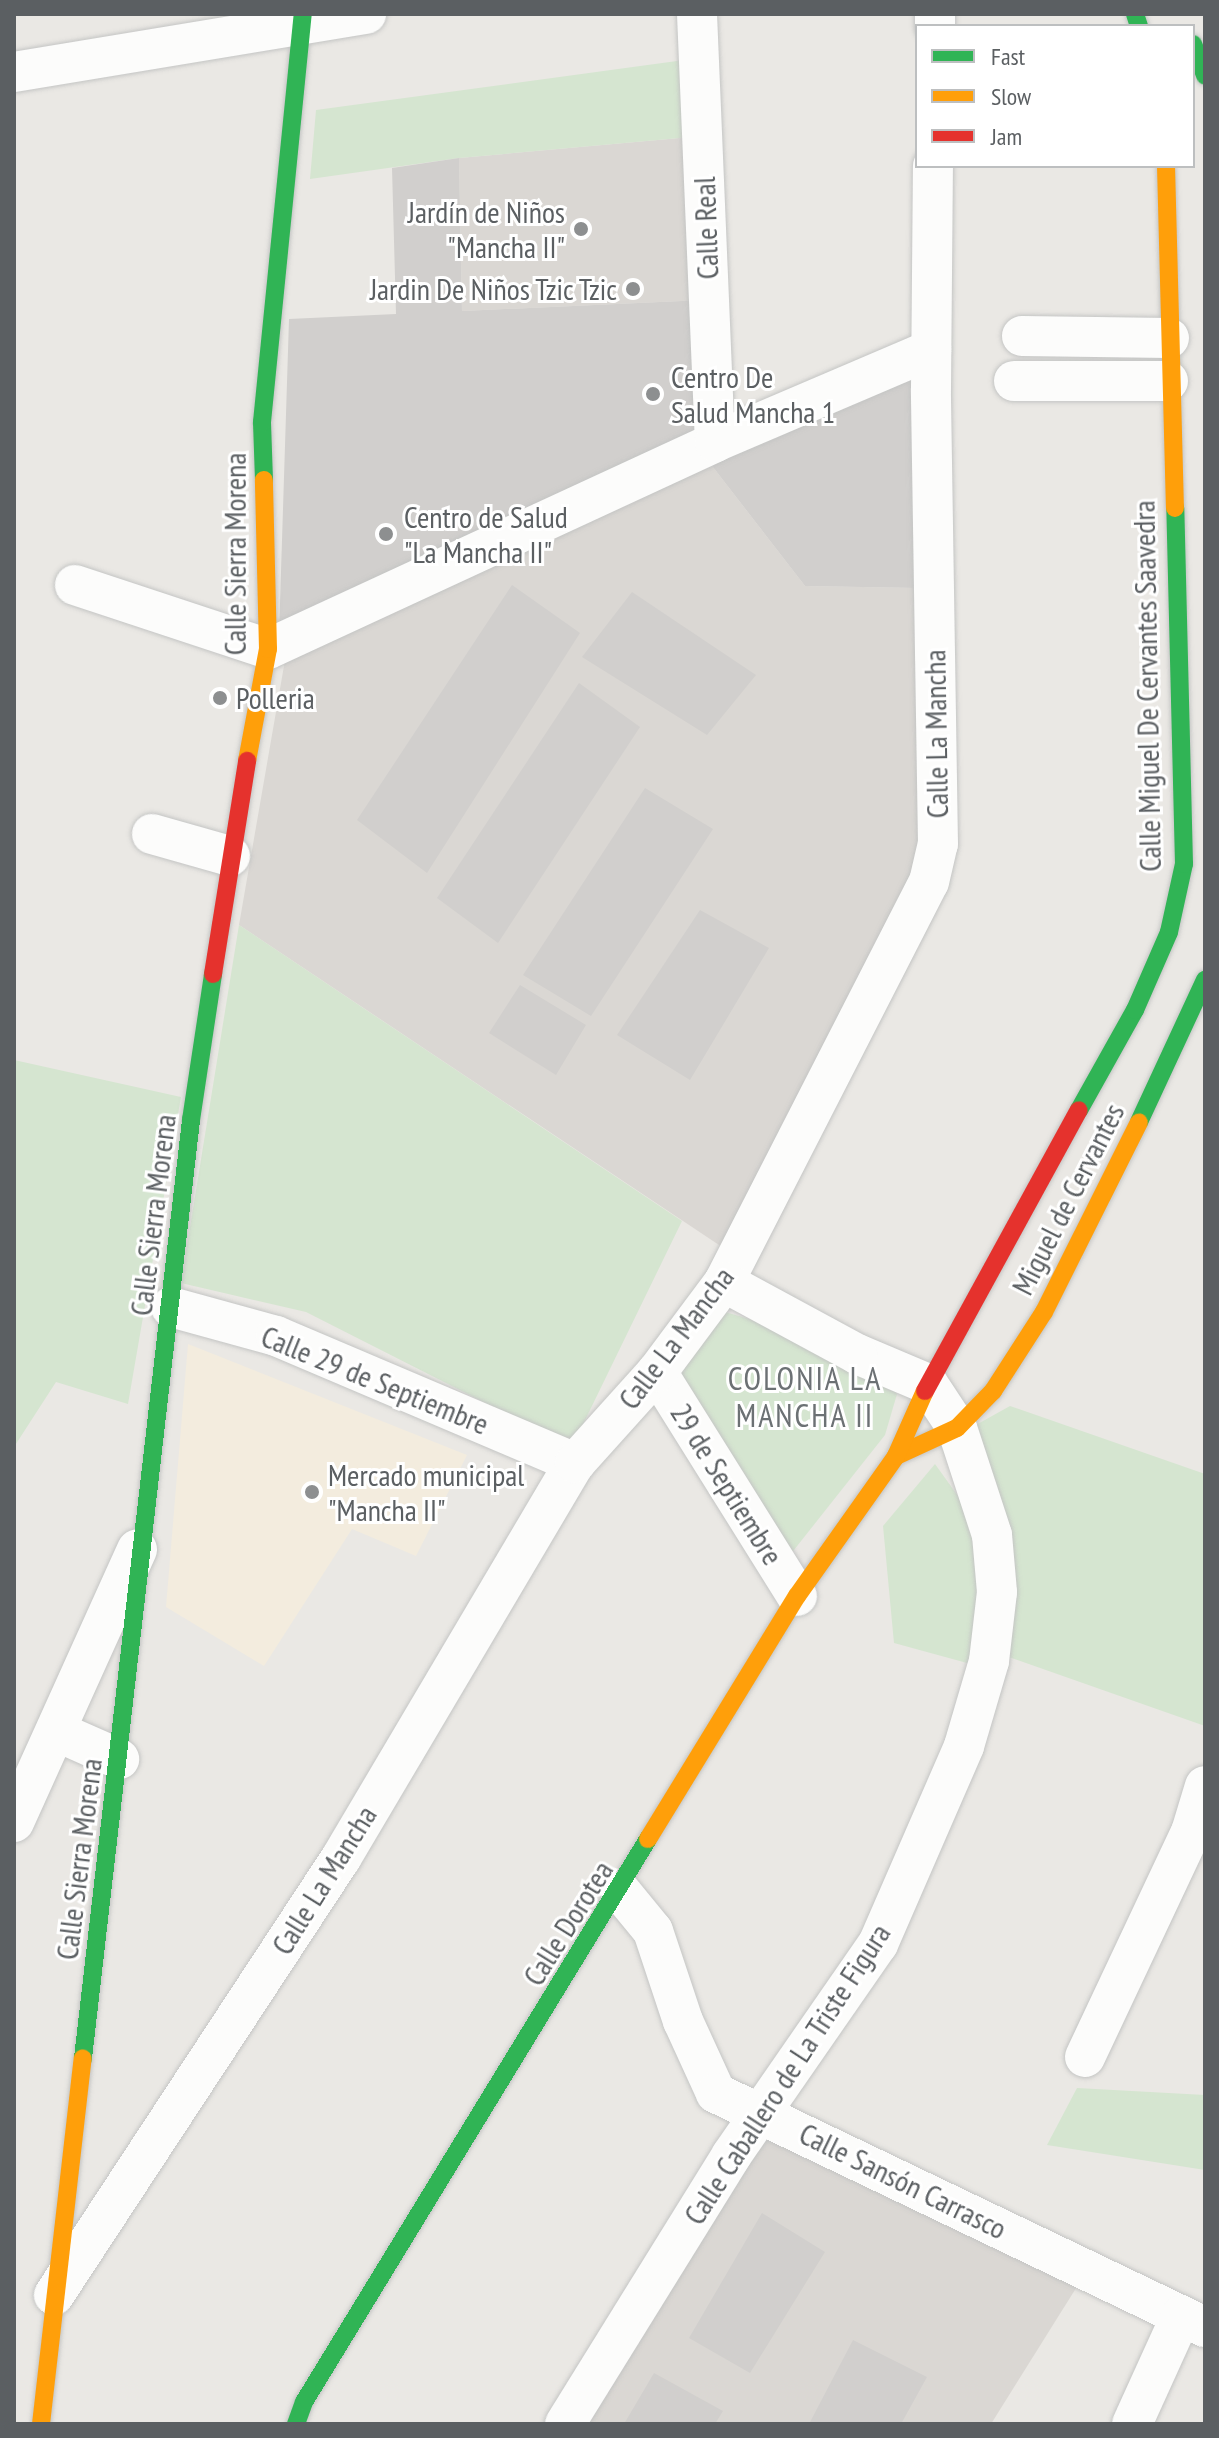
<!DOCTYPE html>
<meta charset="utf-8">
<style>
body{margin:0}
#map{position:relative;width:1219px;height:2438px;overflow:hidden;background:#eae8e4;font-family:"PT Sans Narrow",sans-serif}
div>[style]{position:absolute}
.commercial>*{inset:0;background:#f3ecde}
.education>*{inset:0;background:#dad7d3}
.green>*{inset:0;background:#d5e5d0}
.building>*{inset:0;background:#d1cfcd}
.roads{filter:drop-shadow(0 0 2px #c4c5c4) drop-shadow(0 0 2px #c4c5c4)}
.street>*{height:40px;margin:-20px;padding:0 20px;transform-origin:20px;border-radius:20px;background:#fcfcfb}
.fast>*{height:18px;margin:-9px;padding:0 9px;transform-origin:9px;border-radius:9px;background:#30b455}
.slow>*{height:18px;margin:-9px;padding:0 9px;transform-origin:9px;border-radius:9px;background:#ff9f0a}
.jam>*{height:18px;margin:-9px;padding:0 9px;transform-origin:9px;border-radius:9px;background:#e5322d}
.dots>*{width:22px;height:22px;translate:-50% -50%;box-sizing:border-box;border:4px solid #fff;border-radius:50%}
span{translate:-50% -50%;white-space:nowrap;text-align:center;line-height:1.15;-webkit-text-stroke:6px #fff;paint-order:stroke}
.poi-label{font-size:30px;color:#5b5f62}
.right{translate:-100% -50%;text-align:right}
.left{translate:0 -50%;text-align:left}
.street-label{font-size:30px;color:#5b5f62}
.neighbourhood-label{font-size:32px;color:#6c7174;letter-spacing:2px}
.frame{position:absolute;inset:0;border:16px solid #5b5f62;pointer-events:none}
.legend{position:absolute;left:915px;top:24px;width:280px;height:144px;box-sizing:border-box;background:#fff;border:2px solid #bdbfc0;margin:0;padding:10px 14px;list-style:none;font-size:24px;color:#5b5f62}
.legend li{display:flex;align-items:center;gap:16px;height:40px}
.legend b{width:40px;border:2px solid #bdbfc0}
</style>
<div id="map">
<div class="commercial">
<i style="clip-path:polygon(188px 1344px,467px 1455px,416px 1556px,352px 1529px,264px 1666px,166px 1607px)"></i>
</div>
<div class="education">
<i style="clip-path:polygon(702px 136px,703px 300px,462px 311px,459px 158px)"></i>
<i style="clip-path:polygon(709px 462px,805px 586px,917px 588px,920px 865px,725px 1249px,239px 925px,285px 660px)"></i>
<i style="clip-path:polygon(767px 2128px,1078px 2285px,991px 2424px,588px 2424px)"></i>
</div>
<div class="green">
<i style="clip-path:polygon(699px 58px,702px 136px,459px 158px,310px 179px,316px 110px)"></i>
<i style="clip-path:polygon(239px 925px,682px 1221px,572px 1447px,306px 1312px,181px 1283px)"></i>
<i style="clip-path:polygon(14px 1060px,181px 1097px,128px 1404px,56px 1382px,14px 1447px)"></i>
<i style="clip-path:polygon(725px 1312px,787px 1330px,884px 1380px,897px 1394px,885px 1435px,790px 1555px,669px 1375px)"></i>
<i style="clip-path:polygon(1010px 1406px,1205px 1474px,1205px 1726px,1003px 1655px,974px 1426px)"></i>
<i style="clip-path:polygon(935px 1464px,963px 1503px,980px 1568px,978px 1666px,894px 1643px,883px 1526px)"></i>
<i style="clip-path:polygon(1077px 2088px,1205px 2095px,1205px 2170px,1047px 2145px)"></i>
</div>
<div class="building">
<i style="clip-path:polygon(459px 158px,462px 311px,703px 300px,701px 432px,279px 635px,289px 319px,396px 314px,392px 168px)"></i>
<i style="clip-path:polygon(916px 367px,917px 588px,805px 586px,709px 462px)"></i>
<i style="clip-path:polygon(512px 585px,580px 633px,427px 873px,357px 820px)"></i>
<i style="clip-path:polygon(632px 592px,756px 675px,707px 735px,582px 657px)"></i>
<i style="clip-path:polygon(579px 683px,640px 727px,498px 943px,437px 898px)"></i>
<i style="clip-path:polygon(645px 788px,713px 829px,591px 1016px,523px 975px)"></i>
<i style="clip-path:polygon(700px 910px,769px 948px,690px 1080px,617px 1035px)"></i>
<i style="clip-path:polygon(520px 985px,586px 1025px,556px 1075px,489px 1033px)"></i>
<i style="clip-path:polygon(762px 2213px,825px 2252px,750px 2373px,689px 2338px)"></i>
<i style="clip-path:polygon(853px 2340px,927px 2377px,901px 2424px,809px 2424px)"></i>
<i style="clip-path:polygon(654px 2373px,723px 2411px,715px 2424px,624px 2424px)"></i>
</div>
<div class="roads">
<div class="street">
<i style="left:697px;top:14px;width:428px;rotate:87.6deg"></i>
<i style="left:935px;top:26px;width:12px;rotate:-90deg"></i>
<i style="left:14px;top:72px;width:357px;rotate:-9.4deg"></i>
<i style="left:1022px;top:336px;width:147px;rotate:0.8deg"></i>
<i style="left:1014px;top:381px;width:154px"></i>
<i style="left:75px;top:585px;width:203px;rotate:18.3deg"></i>
<i style="left:268px;top:649px;width:493px;rotate:-24.8deg"></i>
<i style="left:715px;top:442px;width:235px;rotate:-23.1deg"></i>
<i style="left:152px;top:834px;width:81px;rotate:15.8deg"></i>
<i style="left:171px;top:1307px;width:109px;rotate:15.4deg"></i>
<i style="left:276px;top:1336px;width:325px;rotate:23deg"></i>
<i style="left:657px;top:1372px;width:264px;rotate:58deg"></i>
<i style="left:58px;top:1732px;width:67px;rotate:23.9deg"></i>
<i style="left:14px;top:1822px;width:299px;rotate:-65.7deg"></i>
<i style="left:621px;top:1892px;width:50px;rotate:50.6deg"></i>
<i style="left:653px;top:1931px;width:95px;rotate:71.6deg"></i>
<i style="left:683px;top:2021px;width:79px;rotate:65.4deg"></i>
<i style="left:716px;top:2093px;width:542px;rotate:25.57deg"></i>
<i style="left:1085px;top:2057px;width:249px;rotate:-64.8deg"></i>
<i style="left:1191px;top:1832px;width:48px;rotate:-73.1deg"></i>
<i style="left:54px;top:2295px;width:523px;rotate:-56.71deg"></i>
<i style="left:341px;top:1858px;width:459px;rotate:-59.4deg"></i>
<i style="left:575px;top:1463px;width:122px;rotate:-48deg"></i>
<i style="left:657px;top:1372px;width:112px;rotate:-53.3deg"></i>
<i style="left:724px;top:1282px;width:449px;rotate:-62.9deg"></i>
<i style="left:929px;top:882px;width:39px;rotate:-77deg"></i>
<i style="left:938px;top:844px;width:455px;rotate:-90.9deg"></i>
<i style="left:931px;top:389px;width:223px;rotate:-89.5deg"></i>
<i style="left:565px;top:2424px;width:315px;rotate:-58.2deg"></i>
<i style="left:731px;top:2156px;width:258px;rotate:-55.3deg"></i>
<i style="left:878px;top:1944px;width:216px;rotate:-66.5deg"></i>
<i style="left:964px;top:1746px;width:89px;rotate:-73.6deg"></i>
<i style="left:989px;top:1661px;width:69px;rotate:-83.4deg"></i>
<i style="left:997px;top:1592px;width:57px;rotate:-95deg"></i>
<i style="left:992px;top:1535px;width:113px;rotate:-108.1deg"></i>
<i style="left:957px;top:1428px;width:53px;rotate:-123.4deg"></i>
<i style="left:928px;top:1384px;width:77px;rotate:-157.1deg"></i>
<i style="left:857px;top:1354px;width:151px;rotate:-151.6deg"></i>
<i style="left:1132px;top:2424px;width:119px;rotate:-65.6deg"></i>
</div>
<div class="fast">
<i style="left:1135px;top:14px;width:13px;rotate:72deg"></i>
<i style="left:1193px;top:44px;width:34px;rotate:69deg"></i>
<i style="left:264px;top:480px;width:58px;rotate:-92deg"></i>
<i style="left:262px;top:422px;width:410px;rotate:-84.3deg"></i>
<i style="left:1079px;top:1110px;width:115px;rotate:-60.8deg"></i>
<i style="left:1135px;top:1010px;width:85px;rotate:-66.4deg"></i>
<i style="left:1169px;top:932px;width:70px;rotate:-77.6deg"></i>
<i style="left:1184px;top:864px;width:356px;rotate:-91.4deg"></i>
<i style="left:1139px;top:1122px;width:157px;rotate:-65.1deg"></i>
<i style="left:83px;top:2058px;width:944px;rotate:-83.43deg"></i>
<i style="left:191px;top:1120px;width:148px;rotate:-81.4deg"></i>
<i style="left:296px;top:2424px;width:23px;rotate:-70deg"></i>
<i style="left:304px;top:2402px;width:660px;rotate:-58.57deg"></i>
</div>
<div class="slow">
<i style="left:1166px;top:166px;width:342px;rotate:88.5deg"></i>
<i style="left:247px;top:761px;width:114px;rotate:-79.4deg"></i>
<i style="left:268px;top:649px;width:169px;rotate:-91.4deg"></i>
<i style="left:896px;top:1456px;width:67px;rotate:-24.7deg"></i>
<i style="left:957px;top:1428px;width:52px;rotate:-45.8deg"></i>
<i style="left:993px;top:1391px;width:94px;rotate:-57.2deg"></i>
<i style="left:1044px;top:1312px;width:212px;rotate:-63.4deg"></i>
<i style="left:648px;top:1839px;width:285px;rotate:-58.5deg"></i>
<i style="left:797px;top:1596px;width:171px;rotate:-54.7deg"></i>
<i style="left:896px;top:1456px;width:71px;rotate:-66deg"></i>
<i style="left:41px;top:2424px;width:368px;rotate:-83.5deg"></i>
</div>
<div class="jam">
<i style="left:213px;top:974px;width:216px;rotate:-80.9deg"></i>
<i style="left:925px;top:1391px;width:320px;rotate:-61.3deg"></i>
</div>
</div>
<div class="dots">
<i style="left:581px;top:229px;background:#8d8f90"></i>
<i style="left:633px;top:289px;background:#8d8f90"></i>
<i style="left:653px;top:394px;background:#8d8f90"></i>
<i style="left:386px;top:534px;background:#8d8f90"></i>
<i style="left:220px;top:698px;background:#8d8f90"></i>
<i style="left:312px;top:1492px;background:#8d8f90"></i>
</div>
<div class="poi-label">
<span class="right" style="left:565px;top:229px">Jardín de Niños<br>"Mancha II"</span>
<span class="right" style="left:617px;top:289px">Jardin De Niños Tzic Tzic</span>
<span class="left" style="left:671px;top:394px">Centro De<br>Salud Mancha 1</span>
<span class="left" style="left:404px;top:534px">Centro de Salud<br>"La Mancha II"</span>
<span class="left" style="left:236px;top:698px">Polleria</span>
<span class="left" style="left:328px;top:1492px">Mercado municipal<br>"Mancha II"</span>
</div>
<div class="street-label">
<span style="left:706px;top:228px;rotate:-92deg">Calle Real</span>
<span style="left:235px;top:554px;rotate:-90deg">Calle Sierra Morena</span>
<span style="left:1147px;top:686px;rotate:-91deg">Calle Miguel De Cervantes Saavedra</span>
<span style="left:936px;top:734px;rotate:-91deg">Calle La Mancha</span>
<span style="left:1068px;top:1199px;rotate:-63deg">Miguel de Cervantes</span>
<span style="left:153px;top:1215px;rotate:-83deg">Calle Sierra Morena</span>
<span style="left:676px;top:1338px;rotate:-53deg">Calle La Mancha</span>
<span style="left:375px;top:1380px;rotate:22deg">Calle 29 de Septiembre</span>
<span style="left:727px;top:1484px;rotate:58deg">29 de Septiembre</span>
<span style="left:79px;top:1859px;rotate:-83deg">Calle Sierra Morena</span>
<span style="left:324px;top:1880px;rotate:-58deg">Calle La Mancha</span>
<span style="left:568px;top:1923px;rotate:-58deg">Calle Dorotea</span>
<span style="left:787px;top:2074px;rotate:-57deg">Calle Caballero de La Triste Figura</span>
<span style="left:903px;top:2181px;rotate:26deg">Calle Sansón Carrasco</span>
</div>
<div class="neighbourhood-label">
<span style="left:805px;top:1397px">COLONIA LA<br>MANCHA II</span>
</div>
<div class="frame"></div>
<ul class="legend">
<li><b style="height:10px;background:#30b455"></b>Fast</li>
<li><b style="height:10px;background:#ff9f0a"></b>Slow</li>
<li><b style="height:10px;background:#e5322d"></b>Jam</li>
</ul>
</div>
